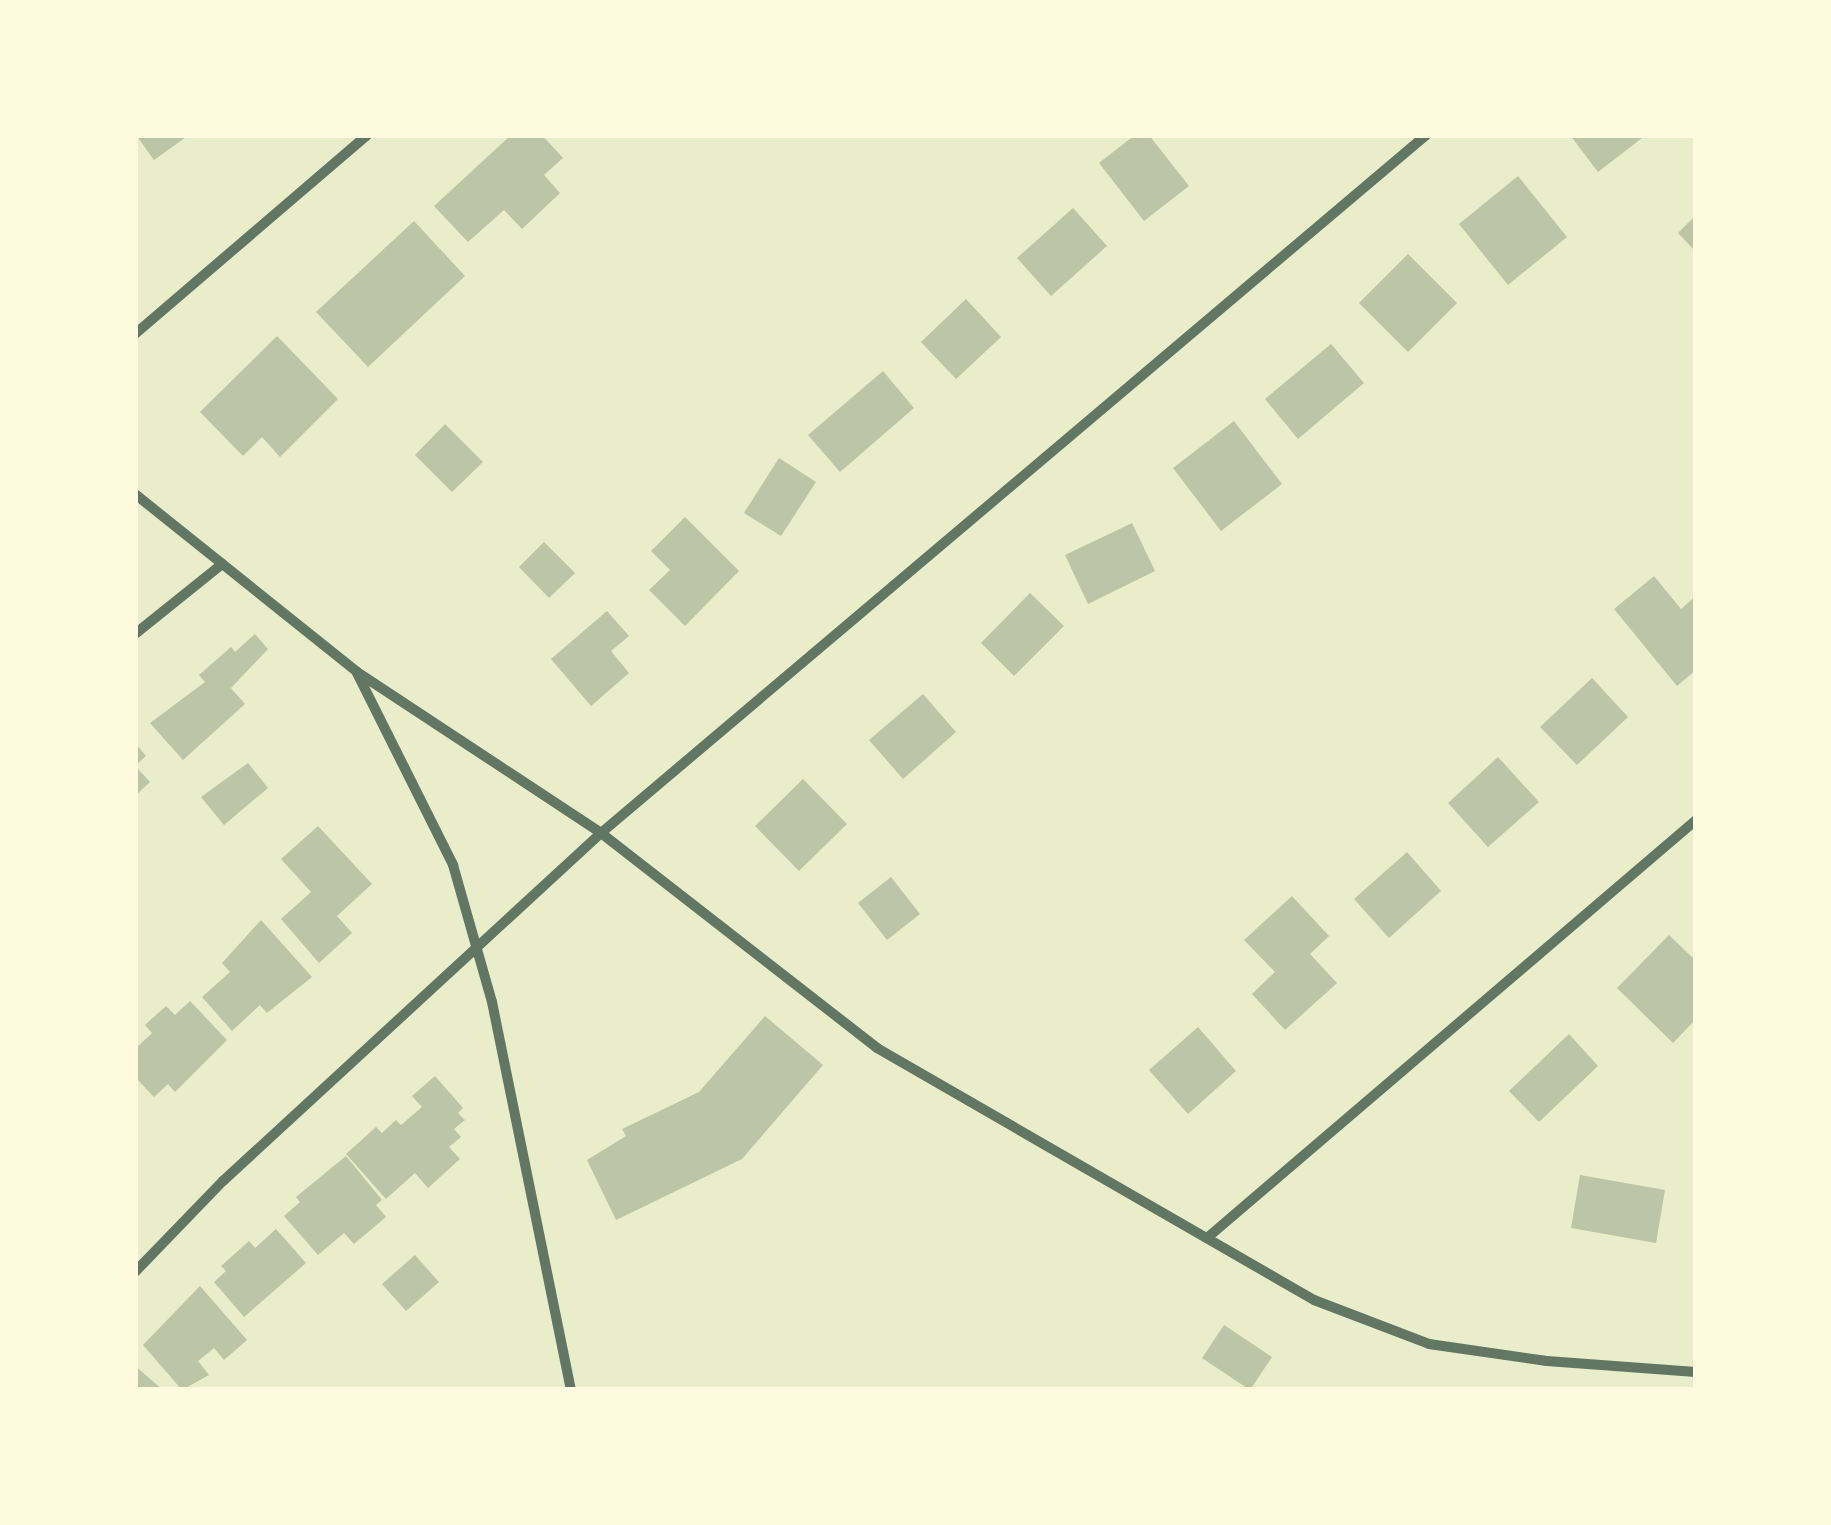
<!DOCTYPE html>
<style>
body{margin:0}
#map{position:relative;width:1831px;height:1525px;overflow:hidden;background:#e9edc9;font-family:"Archivo Narrow",sans-serif}
div>[style]{position:absolute}
.building>*{inset:0;background:#bcc5a7}
.minor>*{height:10px;margin:-5px;padding:0 5px;transform-origin:5px;border-radius:5px;background:#617663}
span{translate:-50% -50%;white-space:nowrap;text-align:center;line-height:1.15;-webkit-text-stroke:8px #fefae0;paint-order:stroke}
.frame{position:absolute;inset:0;border:138px solid #fefae0;pointer-events:none}
</style>
<div id="map">
<div class="building">
<i style="clip-path:polygon(136px 135px,189px 135px,154px 160px)"></i>
<i style="clip-path:polygon(511px 135px,542px 135px,563px 158px,544px 175px,560px 193px,522px 229px,504px 210px,468px 242px,434px 206px)"></i>
<i style="clip-path:polygon(1135px 135px,1149px 135px,1189px 186px,1144px 221px,1099px 163px)"></i>
<i style="clip-path:polygon(1570px 135px,1646px 135px,1598px 172px)"></i>
<i style="clip-path:polygon(1518px 176px,1567px 237px,1508px 285px,1459px 224px)"></i>
<i style="clip-path:polygon(1073px 208px,1107px 246px,1051px 296px,1017px 258px)"></i>
<i style="clip-path:polygon(1696px 215px,1696px 252px,1678px 233px)"></i>
<i style="clip-path:polygon(414px 221px,465px 276px,368px 367px,316px 312px)"></i>
<i style="clip-path:polygon(1408px 254px,1457px 303px,1408px 352px,1359px 303px)"></i>
<i style="clip-path:polygon(966px 299px,1001px 337px,956px 379px,921px 342px)"></i>
<i style="clip-path:polygon(277px 336px,338px 399px,280px 457px,262px 437px,243px 456px,200px 412px)"></i>
<i style="clip-path:polygon(1331px 344px,1364px 383px,1298px 439px,1265px 399px)"></i>
<i style="clip-path:polygon(883px 371px,914px 408px,840px 472px,808px 435px)"></i>
<i style="clip-path:polygon(1234px 421px,1282px 484px,1221px 531px,1173px 468px)"></i>
<i style="clip-path:polygon(445px 424px,483px 462px,452px 492px,415px 455px)"></i>
<i style="clip-path:polygon(779px 458px,816px 482px,781px 536px,744px 513px)"></i>
<i style="clip-path:polygon(685px 517px,739px 571px,685px 626px,649px 590px,670px 570px,651px 551px)"></i>
<i style="clip-path:polygon(1132px 523px,1155px 571px,1088px 604px,1065px 555px)"></i>
<i style="clip-path:polygon(544px 542px,575px 573px,549px 598px,519px 567px)"></i>
<i style="clip-path:polygon(1654px 576px,1681px 609px,1696px 596px,1696px 670px,1677px 686px,1614px 609px)"></i>
<i style="clip-path:polygon(1030px 593px,1064px 626px,1014px 676px,981px 643px)"></i>
<i style="clip-path:polygon(607px 611px,629px 636px,611px 651px,629px 673px,591px 706px,551px 659px)"></i>
<i style="clip-path:polygon(255px 634px,268px 649px,231px 688px,245px 704px,183px 760px,150px 723px,205px 682px,199px 675px,231px 647px,235px 652px)"></i>
<i style="clip-path:polygon(1592px 678px,1628px 717px,1577px 765px,1540px 727px)"></i>
<i style="clip-path:polygon(923px 694px,956px 732px,903px 779px,869px 740px)"></i>
<i style="clip-path:polygon(135px 743px,146px 756px,135px 766px,150px 782px,135px 796px)"></i>
<i style="clip-path:polygon(1498px 757px,1539px 802px,1488px 847px,1448px 803px)"></i>
<i style="clip-path:polygon(248px 763px,268px 788px,224px 825px,201px 797px)"></i>
<i style="clip-path:polygon(803px 779px,847px 824px,799px 871px,755px 826px)"></i>
<i style="clip-path:polygon(318px 826px,372px 884px,337px 916px,352px 933px,319px 963px,281px 919px,311px 892px,281px 859px)"></i>
<i style="clip-path:polygon(1407px 852px,1441px 891px,1389px 938px,1354px 899px)"></i>
<i style="clip-path:polygon(891px 877px,920px 914px,887px 940px,858px 903px)"></i>
<i style="clip-path:polygon(1292px 896px,1329px 936px,1310px 954px,1337px 983px,1285px 1030px,1252px 994px,1275px 972px,1244px 940px)"></i>
<i style="clip-path:polygon(261px 920px,312px 977px,267px 1013px,260px 1005px,232px 1031px,202px 997px,230px 972px,222px 963px)"></i>
<i style="clip-path:polygon(1669px 935px,1696px 961px,1696px 1019px,1673px 1043px,1617px 988px)"></i>
<i style="clip-path:polygon(190px 1001px,227px 1040px,175px 1092px,168px 1084px,154px 1097px,135px 1077px,135px 1049px,152px 1033px,145px 1025px,166px 1006px,175px 1015px)"></i>
<i style="clip-path:polygon(765px 1016px,823px 1065px,742px 1159px,616px 1220px,587px 1160px,626px 1136px,622px 1129px,699px 1092px)"></i>
<i style="clip-path:polygon(1198px 1027px,1236px 1071px,1188px 1114px,1149px 1070px)"></i>
<i style="clip-path:polygon(1569px 1034px,1598px 1066px,1539px 1122px,1509px 1091px)"></i>
<i style="clip-path:polygon(435px 1076px,463px 1108px,458px 1113px,465px 1120px,454px 1129px,461px 1137px,449px 1147px,460px 1159px,428px 1188px,415px 1173px,386px 1199px,346px 1154px,376px 1127px,382px 1133px,396px 1120px,401px 1125px,422px 1107px,412px 1096px)"></i>
<i style="clip-path:polygon(346px 1156px,382px 1200px,376px 1205px,386px 1217px,354px 1244px,344px 1233px,318px 1255px,284px 1216px,300px 1202px,296px 1197px)"></i>
<i style="clip-path:polygon(1580px 1175px,1665px 1190px,1656px 1243px,1571px 1228px)"></i>
<i style="clip-path:polygon(276px 1229px,306px 1263px,244px 1317px,214px 1282px,226px 1271px,221px 1266px,249px 1241px,255px 1248px)"></i>
<i style="clip-path:polygon(415px 1255px,439px 1282px,406px 1311px,382px 1284px)"></i>
<i style="clip-path:polygon(200px 1286px,247px 1340px,224px 1360px,214px 1348px,198px 1361px,209px 1375px,182px 1390px,143px 1345px)"></i>
<i style="clip-path:polygon(1224px 1325px,1272px 1357px,1250px 1390px,1202px 1358px)"></i>
<i style="clip-path:polygon(135px 1366px,163px 1390px,135px 1390px)"></i>
</div>
<div class="minor">
<i style="left:135px;top:334px;width:306px;rotate:-40.6deg"></i>
<i style="left:135px;top:494px;width:285px;rotate:38.7deg"></i>
<i style="left:357px;top:672px;width:292px;rotate:33.4deg"></i>
<i style="left:601px;top:833px;width:350px;rotate:37.9deg"></i>
<i style="left:877px;top:1048px;width:504px;rotate:29.97deg"></i>
<i style="left:1314px;top:1300px;width:123px;rotate:20.9deg"></i>
<i style="left:1429px;top:1344px;width:119px;rotate:8.2deg"></i>
<i style="left:1547px;top:1361px;width:149px;rotate:4.2deg"></i>
<i style="left:135px;top:634px;width:112px;rotate:-38.8deg"></i>
<i style="left:357px;top:673px;width:215px;rotate:63.4deg"></i>
<i style="left:453px;top:865px;width:142px;rotate:74.1deg"></i>
<i style="left:492px;top:1002px;width:396px;rotate:78.5deg"></i>
<i style="left:1207px;top:1238px;width:643px;rotate:-40.52deg"></i>
<i style="left:135px;top:1272px;width:127px;rotate:-46deg"></i>
<i style="left:223px;top:1181px;width:514px;rotate:-42.63deg"></i>
<i style="left:601px;top:833px;width:1081px;rotate:-40.23deg"></i>
</div>
<div class="frame"></div>
</div>
